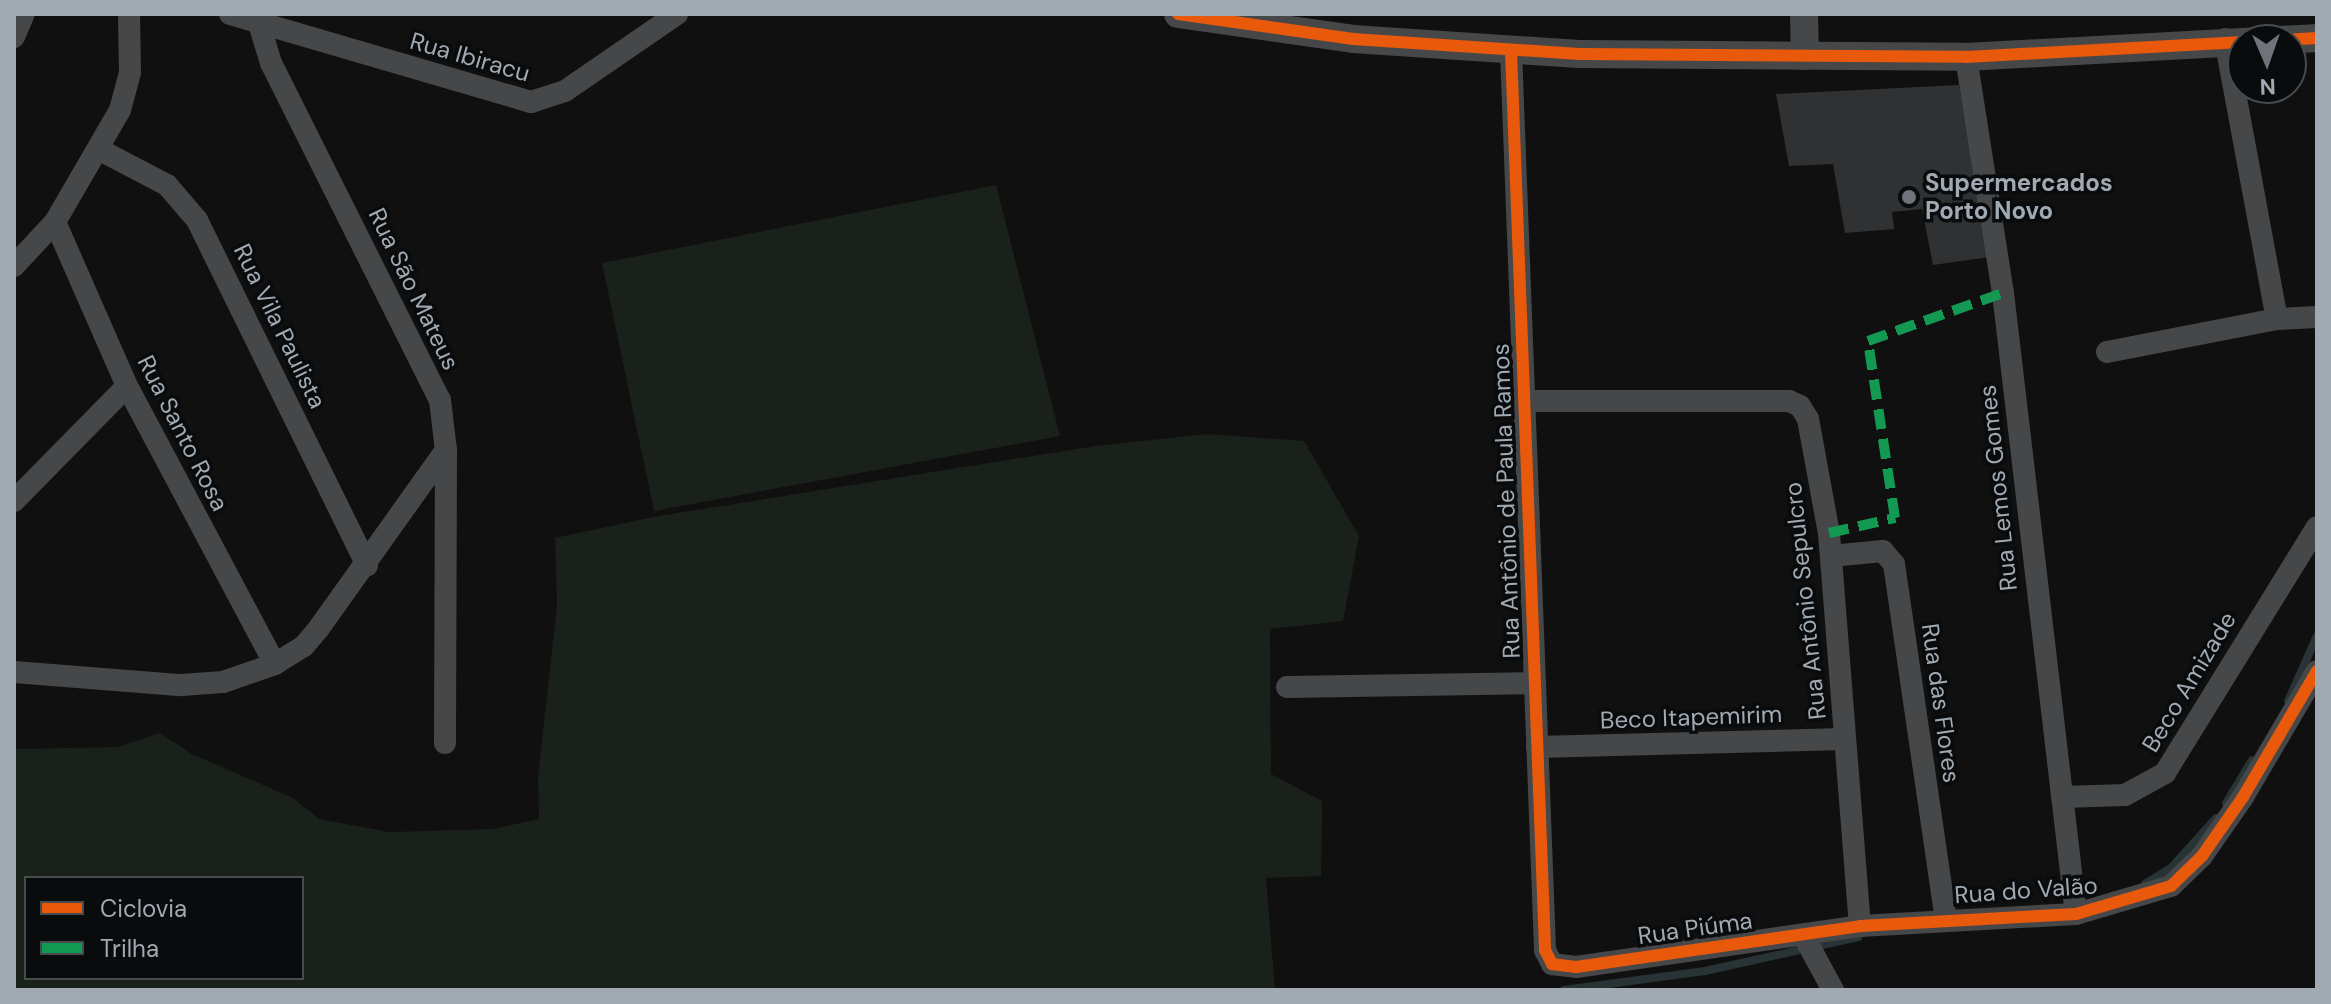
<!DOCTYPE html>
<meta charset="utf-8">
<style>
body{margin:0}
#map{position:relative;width:2331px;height:1004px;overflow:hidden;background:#101010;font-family:"DM Sans",sans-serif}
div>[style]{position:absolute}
.green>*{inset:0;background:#1a201a}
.stream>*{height:8px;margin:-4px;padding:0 4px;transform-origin:4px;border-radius:4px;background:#273335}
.building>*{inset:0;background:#303133}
.minor>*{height:22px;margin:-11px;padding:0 11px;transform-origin:11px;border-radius:11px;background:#454749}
.tertiary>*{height:28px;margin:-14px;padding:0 14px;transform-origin:14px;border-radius:14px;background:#454749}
.quiet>*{height:10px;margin-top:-5px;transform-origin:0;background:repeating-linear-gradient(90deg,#139951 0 20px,transparent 0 30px)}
.cycleway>*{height:12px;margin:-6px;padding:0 6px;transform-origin:6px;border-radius:6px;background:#e8590c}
.dots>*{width:22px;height:22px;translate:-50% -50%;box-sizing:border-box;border:4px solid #0a0b0c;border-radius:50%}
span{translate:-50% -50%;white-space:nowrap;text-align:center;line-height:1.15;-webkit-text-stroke:7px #0a0b0c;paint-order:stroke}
.street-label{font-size:24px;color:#a1aab2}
.poi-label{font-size:24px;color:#a1aab2;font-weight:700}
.left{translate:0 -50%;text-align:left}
.frame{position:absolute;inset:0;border:16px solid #a1aab2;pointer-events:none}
.legend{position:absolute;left:24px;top:876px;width:280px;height:104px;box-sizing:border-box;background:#0a0b0c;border:2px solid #464b4e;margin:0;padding:10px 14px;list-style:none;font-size:24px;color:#a1aab2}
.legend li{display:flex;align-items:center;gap:16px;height:40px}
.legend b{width:40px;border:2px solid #464b4e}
.north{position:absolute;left:2227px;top:24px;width:80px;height:80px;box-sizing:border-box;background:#0a0b0c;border:2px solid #464b4e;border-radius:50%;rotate:178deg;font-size:22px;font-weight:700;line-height:32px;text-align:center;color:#a1aab2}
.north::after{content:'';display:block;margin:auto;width:28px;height:36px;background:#6e7479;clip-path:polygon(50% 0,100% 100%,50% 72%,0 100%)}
</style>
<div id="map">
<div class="green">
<i style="clip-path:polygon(996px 185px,1060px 436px,654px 511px,602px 263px)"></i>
<i style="clip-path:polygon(evenodd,1207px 434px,1304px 441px,1359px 536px,1343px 621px,1270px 629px,1271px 774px,1322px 801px,1322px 826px,1321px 876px,1266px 878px,1275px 990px,14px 990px,14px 749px,118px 747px,160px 733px,192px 754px,293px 798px,319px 819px,389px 832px,493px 829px,539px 819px,538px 776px,557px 605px,555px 538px,653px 517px,1095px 446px,1207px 434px,26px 878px,302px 878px,302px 978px,26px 978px,26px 878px)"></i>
</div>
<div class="stream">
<i style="left:2288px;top:701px;width:71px;rotate:-66deg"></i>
<i style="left:2226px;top:803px;width:50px;rotate:-58.8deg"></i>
<i style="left:2145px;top:884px;width:32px;rotate:-32deg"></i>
<i style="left:2172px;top:867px;width:66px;rotate:-48.1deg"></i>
<i style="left:1564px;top:990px;width:142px;rotate:-7.7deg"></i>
<i style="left:1705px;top:971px;width:157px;rotate:-12.5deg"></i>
</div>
<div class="building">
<i style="clip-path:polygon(1959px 85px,1990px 257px,1933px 265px,1922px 209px,1892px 212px,1894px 229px,1845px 233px,1833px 164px,1789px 166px,1776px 94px)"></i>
</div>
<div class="minor">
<i style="left:230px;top:14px;width:314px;rotate:16.3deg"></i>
<i style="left:531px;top:102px;width:36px;rotate:-18deg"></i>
<i style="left:565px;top:91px;width:136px;rotate:-34.5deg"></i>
<i style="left:258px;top:20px;width:45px;rotate:73.2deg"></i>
<i style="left:271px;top:63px;width:377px;rotate:63.4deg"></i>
<i style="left:440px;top:400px;width:50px;rotate:83.2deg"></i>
<i style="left:446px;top:450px;width:293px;rotate:90.2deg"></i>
<i style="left:14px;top:37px;width:25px;rotate:-67deg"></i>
<i style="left:2225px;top:39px;width:285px;rotate:79.5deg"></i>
<i style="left:1511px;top:51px;width:900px;rotate:87.83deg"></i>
<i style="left:1545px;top:950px;width:16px;rotate:63deg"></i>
<i style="left:1552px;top:964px;width:24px;rotate:7deg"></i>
<i style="left:1576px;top:967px;width:287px;rotate:-8.2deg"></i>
<i style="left:1860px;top:926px;width:216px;rotate:-3.2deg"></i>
<i style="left:2076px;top:914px;width:99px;rotate:-16.4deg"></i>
<i style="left:2171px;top:886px;width:43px;rotate:-44.1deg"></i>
<i style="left:2202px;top:856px;width:72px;rotate:-55.2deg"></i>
<i style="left:2243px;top:797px;width:146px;rotate:-59.6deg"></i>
<i style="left:1966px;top:57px;width:239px;rotate:81.1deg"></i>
<i style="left:2003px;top:293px;width:625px;rotate:83.3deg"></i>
<i style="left:100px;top:150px;width:76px;rotate:27.6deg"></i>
<i style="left:167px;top:185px;width:46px;rotate:49.4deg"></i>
<i style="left:197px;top:220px;width:385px;rotate:63.8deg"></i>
<i style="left:55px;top:222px;width:179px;rotate:66.3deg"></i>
<i style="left:127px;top:386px;width:315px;rotate:62deg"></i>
<i style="left:14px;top:266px;width:60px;rotate:-47deg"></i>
<i style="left:55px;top:222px;width:129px;rotate:-59.9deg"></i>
<i style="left:120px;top:110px;width:39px;rotate:-75deg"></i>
<i style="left:130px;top:72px;width:58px;rotate:-91deg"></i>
<i style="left:2107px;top:352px;width:173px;rotate:-11deg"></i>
<i style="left:2277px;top:319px;width:40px;rotate:-2.9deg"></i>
<i style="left:1524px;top:401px;width:265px"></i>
<i style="left:1789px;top:401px;width:12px;rotate:24deg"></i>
<i style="left:1800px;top:406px;width:15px;rotate:58deg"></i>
<i style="left:1808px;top:419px;width:116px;rotate:79.6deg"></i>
<i style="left:1829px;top:533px;width:394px;rotate:85.5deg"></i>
<i style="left:14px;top:501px;width:161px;rotate:-45.5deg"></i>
<i style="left:1831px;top:556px;width:52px;rotate:-5.5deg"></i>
<i style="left:1883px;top:551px;width:17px;rotate:50deg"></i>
<i style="left:1894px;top:564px;width:359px;rotate:81.7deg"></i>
<i style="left:14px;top:672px;width:168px;rotate:4.5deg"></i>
<i style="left:181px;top:685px;width:42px;rotate:-4.1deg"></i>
<i style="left:223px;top:682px;width:55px;rotate:-19.1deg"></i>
<i style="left:275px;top:664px;width:34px;rotate:-32deg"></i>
<i style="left:304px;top:646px;width:23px;rotate:-50deg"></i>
<i style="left:319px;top:628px;width:219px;rotate:-54.5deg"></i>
<i style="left:1287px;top:687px;width:248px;rotate:-0.9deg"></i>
<i style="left:1537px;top:747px;width:308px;rotate:-1.5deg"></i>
<i style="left:2062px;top:797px;width:63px;rotate:-1.8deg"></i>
<i style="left:2125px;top:795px;width:46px;rotate:-28.8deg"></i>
<i style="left:2165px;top:773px;width:289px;rotate:-58.3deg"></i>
<i style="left:1803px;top:935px;width:63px;rotate:61.4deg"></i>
</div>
<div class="tertiary">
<i style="left:1178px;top:14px;width:177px;rotate:8.1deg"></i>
<i style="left:1353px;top:39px;width:227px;rotate:3.8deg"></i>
<i style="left:1580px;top:54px;width:386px;rotate:0.4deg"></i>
<i style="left:1966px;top:57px;width:352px;rotate:-3.1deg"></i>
<i style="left:1804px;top:14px;width:42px;rotate:88.6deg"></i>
</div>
<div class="quiet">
<i style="left:1829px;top:533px;width:68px;rotate:-12.8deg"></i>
<i style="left:1895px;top:518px;width:179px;rotate:-98.7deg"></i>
<i style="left:1868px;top:341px;width:143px;rotate:-19.6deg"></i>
</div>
<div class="cycleway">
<i style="left:1178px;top:14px;width:177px;rotate:8.1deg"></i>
<i style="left:1353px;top:39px;width:227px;rotate:3.8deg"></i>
<i style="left:1580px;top:54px;width:386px;rotate:0.4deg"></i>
<i style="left:1966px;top:57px;width:352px;rotate:-3.1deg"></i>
<i style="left:1511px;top:51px;width:900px;rotate:87.83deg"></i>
<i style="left:1545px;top:950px;width:16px;rotate:63deg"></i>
<i style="left:1552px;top:964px;width:24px;rotate:7deg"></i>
<i style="left:1576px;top:967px;width:287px;rotate:-8.2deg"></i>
<i style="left:1860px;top:926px;width:216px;rotate:-3.2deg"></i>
<i style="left:2076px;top:914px;width:99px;rotate:-16.4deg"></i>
<i style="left:2171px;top:886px;width:43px;rotate:-44.1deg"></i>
<i style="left:2202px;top:856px;width:72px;rotate:-55.2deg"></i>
<i style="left:2243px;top:797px;width:146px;rotate:-59.6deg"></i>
</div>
<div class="dots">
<i style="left:1909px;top:197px;background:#6e7479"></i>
</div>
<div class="street-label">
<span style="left:470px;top:57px;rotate:16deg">Rua Ibiracu</span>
<span style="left:414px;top:289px;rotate:64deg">Rua São Mateus</span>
<span style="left:280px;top:326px;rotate:64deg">Rua Vila Paulista</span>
<span style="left:183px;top:433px;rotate:63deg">Rua Santo Rosa</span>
<span style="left:1998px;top:488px;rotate:-96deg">Rua Lemos Gomes</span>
<span style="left:1506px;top:501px;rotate:-92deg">Rua Antônio de Paula Ramos</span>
<span style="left:1805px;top:601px;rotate:-96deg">Rua Antônio Sepulcro</span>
<span style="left:2189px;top:682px;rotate:-59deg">Beco Amizade</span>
<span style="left:1941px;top:703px;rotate:82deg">Rua das Flores</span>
<span style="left:1691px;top:717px;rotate:-2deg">Beco Itapemirim</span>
<span style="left:2026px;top:890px;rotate:-4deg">Rua do Valão</span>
<span style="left:1695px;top:928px;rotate:-8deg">Rua Piúma</span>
</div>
<div class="poi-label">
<span class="left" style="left:1925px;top:197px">Supermercados<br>Porto Novo</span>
</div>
<div class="frame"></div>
<ul class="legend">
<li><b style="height:10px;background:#e8590c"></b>Ciclovia</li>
<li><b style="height:10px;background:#139951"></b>Trilha</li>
</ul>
<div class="north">N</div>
</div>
